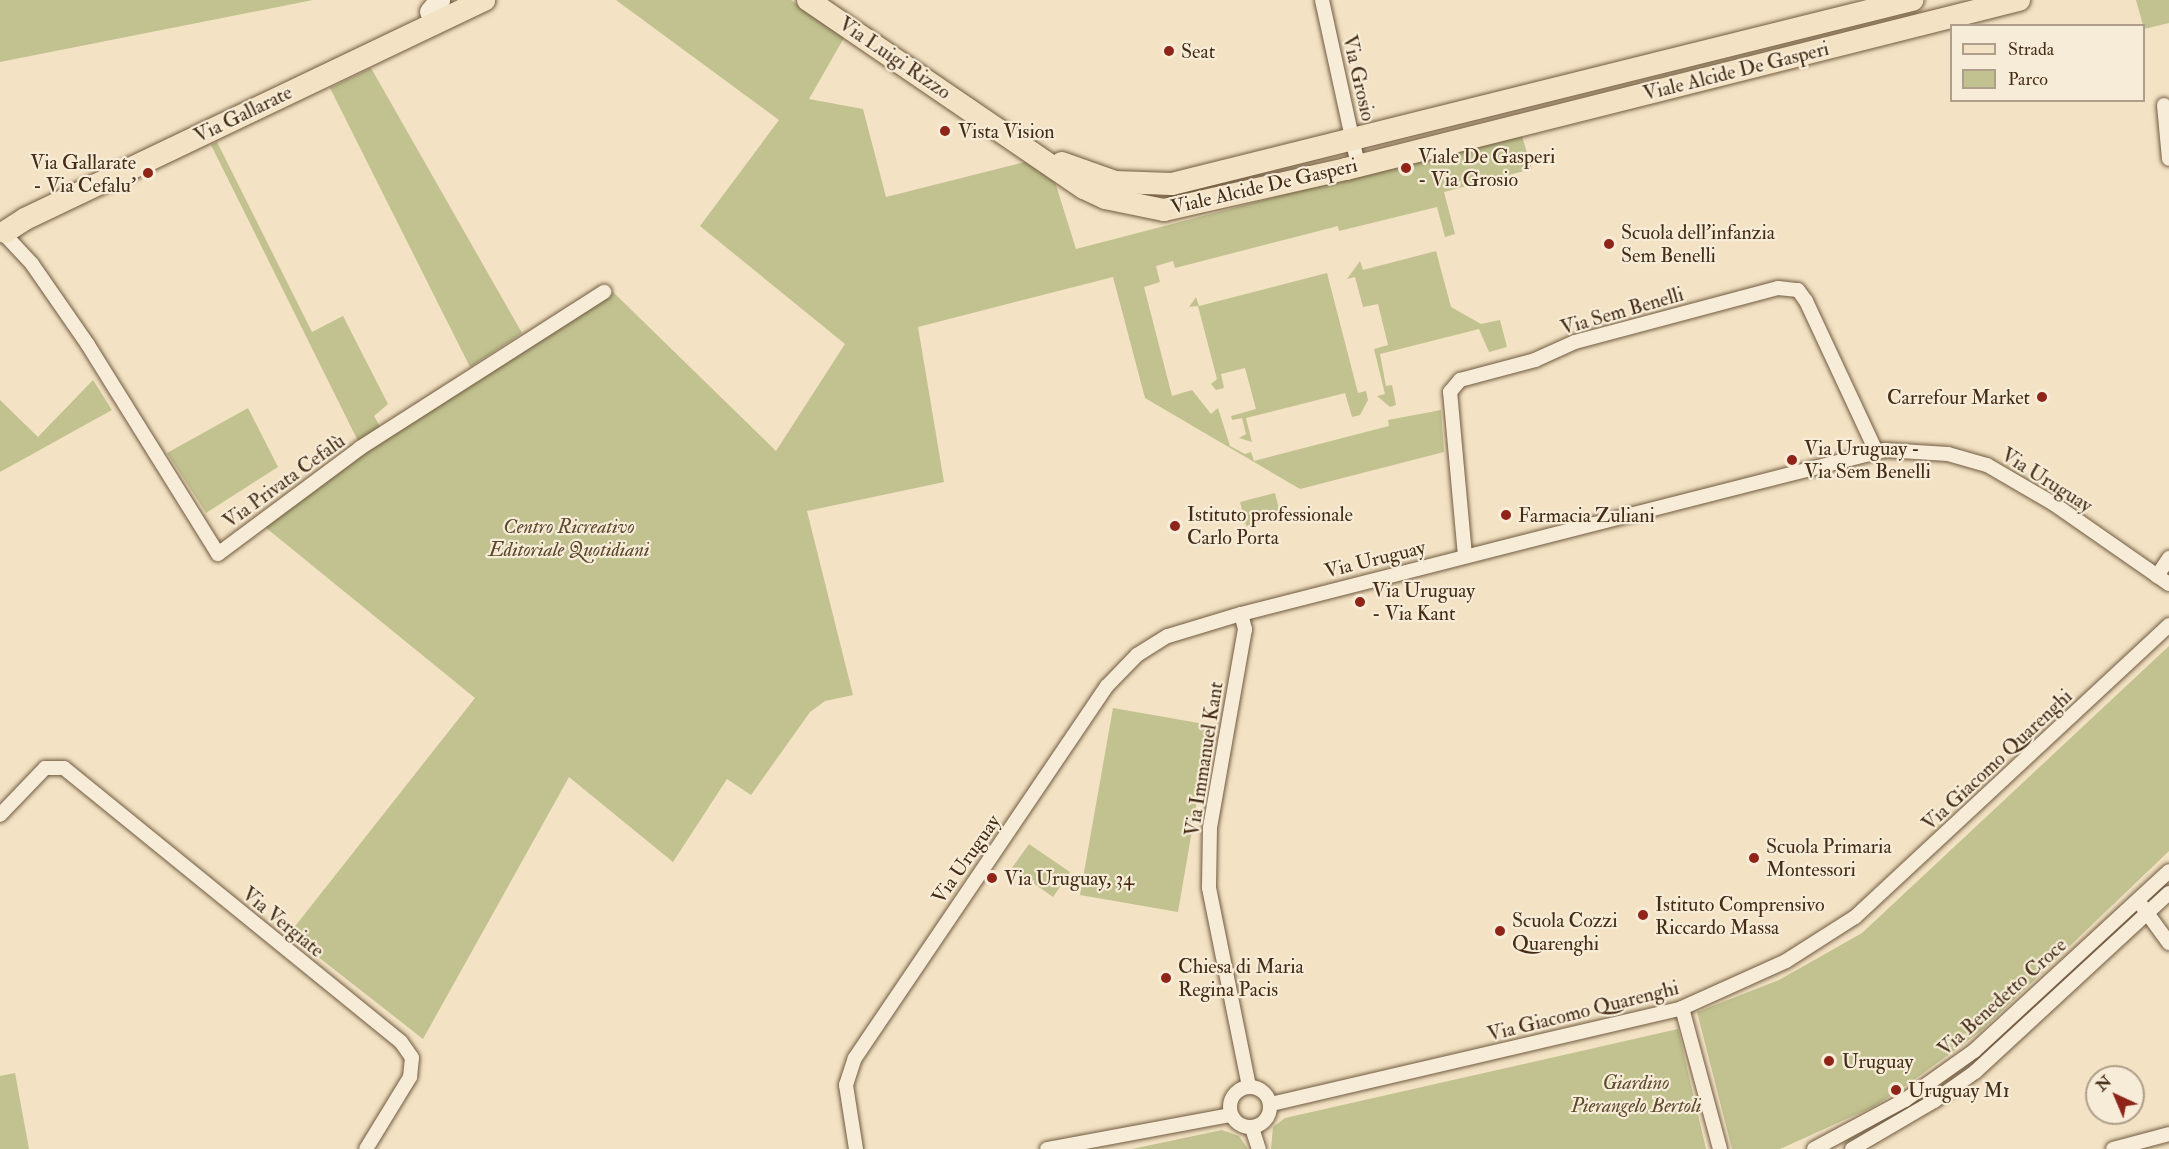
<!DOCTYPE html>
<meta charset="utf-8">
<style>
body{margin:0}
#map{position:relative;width:2169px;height:1149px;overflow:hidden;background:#f3e2c3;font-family:"IM FELL Double Pica",serif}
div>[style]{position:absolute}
.green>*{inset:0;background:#c1c28f}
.roads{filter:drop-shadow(0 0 2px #705a40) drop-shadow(0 0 2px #705a40)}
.minor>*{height:14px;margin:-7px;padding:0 7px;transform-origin:7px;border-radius:7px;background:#f7ecd8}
.minor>.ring{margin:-7px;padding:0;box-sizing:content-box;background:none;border:14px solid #f7ecd8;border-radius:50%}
.secondary>*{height:20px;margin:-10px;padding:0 10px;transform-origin:10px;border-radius:10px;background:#f7ecd8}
.primary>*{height:22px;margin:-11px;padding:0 11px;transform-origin:11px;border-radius:11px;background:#f3e2c3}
.dots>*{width:16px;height:16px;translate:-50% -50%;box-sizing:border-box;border:3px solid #f7ecd8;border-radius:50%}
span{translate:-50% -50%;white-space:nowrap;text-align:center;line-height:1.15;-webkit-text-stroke:4.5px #f7ecd8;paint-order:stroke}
.poi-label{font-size:20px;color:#442c15}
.left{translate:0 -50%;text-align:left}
.right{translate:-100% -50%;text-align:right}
.street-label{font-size:20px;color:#442c15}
.park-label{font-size:20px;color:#5d4a2d;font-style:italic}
.legend{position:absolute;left:1950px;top:24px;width:195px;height:78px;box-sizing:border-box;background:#f7ecd8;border:2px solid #af9f8a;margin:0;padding:8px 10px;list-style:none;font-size:18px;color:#442c15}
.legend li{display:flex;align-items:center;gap:12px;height:30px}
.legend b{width:30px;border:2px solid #af9f8a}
.north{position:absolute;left:2085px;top:1065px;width:60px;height:60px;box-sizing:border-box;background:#f7ecd8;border:2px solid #af9f8a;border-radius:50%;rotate:316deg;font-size:16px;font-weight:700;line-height:24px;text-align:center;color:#442c15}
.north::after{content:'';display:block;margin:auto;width:21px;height:27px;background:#8f2418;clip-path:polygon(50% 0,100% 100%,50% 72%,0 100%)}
</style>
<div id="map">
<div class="green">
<i style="clip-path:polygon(0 0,313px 0,0 62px)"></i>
<i style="clip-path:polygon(616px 0,791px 0,845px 36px,809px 99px,863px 109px,886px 197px,1025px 162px,1055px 182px,1076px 249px,1521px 133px,1532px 169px,1444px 192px,1455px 234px,1445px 237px,1437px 207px,1339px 231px,1338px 226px,1175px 268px,1173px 261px,1156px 266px,1160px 282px,1144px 287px,1172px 396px,1192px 390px,1211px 414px,1218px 408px,1230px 446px,1245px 454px,1251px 452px,1254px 461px,1389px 426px,1388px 420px,1441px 410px,1444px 452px,1300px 489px,1145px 398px,1113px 277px,918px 327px,944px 482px,807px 511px,853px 695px,825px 701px,810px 712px,751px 795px,727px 779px,673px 862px,569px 777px,423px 1039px,289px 934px,475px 698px,265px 527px,363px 454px,613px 292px,776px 451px,845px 344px,700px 226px,779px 120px)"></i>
<i style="clip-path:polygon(2136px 0,2169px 0,2169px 23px,2144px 29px)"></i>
<i style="clip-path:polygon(371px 68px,522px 333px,470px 367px,330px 88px)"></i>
<i style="clip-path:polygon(217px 142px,312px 332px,343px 316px,388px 404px,374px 416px,381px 428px,359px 443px,211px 145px)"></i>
<i style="clip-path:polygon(1436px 251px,1451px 307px,1481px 324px,1500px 320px,1507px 347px,1489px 352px,1479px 329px,1380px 354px,1386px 386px,1392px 385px,1396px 405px,1390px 407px,1377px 396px,1385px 394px,1374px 349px,1388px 345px,1378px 304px,1363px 307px,1355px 277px,1347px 279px,1360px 261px,1363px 270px)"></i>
<i style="clip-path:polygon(1327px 273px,1358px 393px,1366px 391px,1368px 400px,1360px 415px,1352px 417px,1345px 393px,1246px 418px,1252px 442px,1239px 438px,1246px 434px,1242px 418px,1232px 420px,1231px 416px,1256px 409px,1245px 368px,1221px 374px,1224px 388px,1216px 390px,1211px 384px,1217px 379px,1198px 306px,1189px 307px,1196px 297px,1199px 306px)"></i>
<i style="clip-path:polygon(93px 380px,112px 410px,0 472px,0 400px,38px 437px)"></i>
<i style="clip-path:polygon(248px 408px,278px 467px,206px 513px,167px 453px)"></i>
<i style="clip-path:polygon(1275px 493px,1281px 517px,1246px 526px,1240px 502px)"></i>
<i style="clip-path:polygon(2169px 646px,2169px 851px,1981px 1031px,1907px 1085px,1873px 1107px,1780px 1149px,1732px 1149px,1697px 1012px,1779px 980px,1862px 933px)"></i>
<i style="clip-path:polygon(1113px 708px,1210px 725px,1178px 912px,1080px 895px)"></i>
<i style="clip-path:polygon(1029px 844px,1070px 872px,1053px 897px,1012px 868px)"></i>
<i style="clip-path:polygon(1678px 1029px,1706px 1149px,1271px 1149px,1273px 1127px,1285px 1118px)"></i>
<i style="clip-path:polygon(15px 1073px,29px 1149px,0 1149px,0 1076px)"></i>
<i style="clip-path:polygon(1222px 1130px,1239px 1136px,1248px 1149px,1132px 1149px)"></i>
</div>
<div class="roads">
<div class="minor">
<i style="left:1322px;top:0;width:169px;rotate:77.7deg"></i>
<i style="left:2164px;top:105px;width:54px;rotate:84.7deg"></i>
<i style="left:6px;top:236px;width:38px;rotate:47deg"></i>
<i style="left:32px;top:264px;width:98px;rotate:55.3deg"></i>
<i style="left:88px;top:345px;width:246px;rotate:58.1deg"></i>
<i style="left:218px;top:554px;width:177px;rotate:-36.7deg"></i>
<i style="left:360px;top:448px;width:290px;rotate:-32.6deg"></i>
<i style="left:1465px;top:556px;width:165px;rotate:-95.2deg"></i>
<i style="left:1450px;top:392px;width:16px;rotate:-50deg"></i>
<i style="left:1460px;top:380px;width:78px;rotate:-14.9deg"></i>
<i style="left:1535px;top:360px;width:44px;rotate:-24.2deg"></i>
<i style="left:1575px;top:342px;width:210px;rotate:-14.9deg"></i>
<i style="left:1778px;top:288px;width:20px;rotate:6deg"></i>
<i style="left:1798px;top:290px;width:14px;rotate:54deg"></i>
<i style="left:1806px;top:301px;width:166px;rotate:65deg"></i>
<i style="left:2157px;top:576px;width:22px;rotate:-56deg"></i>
<i style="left:1241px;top:614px;width:16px;rotate:75deg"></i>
<i style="left:1245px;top:629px;width:202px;rotate:100deg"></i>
<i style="left:1210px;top:828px;width:60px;rotate:91deg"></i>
<i style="left:1209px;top:888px;width:203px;rotate:78.6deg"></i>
<i style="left:0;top:815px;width:65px;rotate:-46.2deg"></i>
<i style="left:45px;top:768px;width:19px"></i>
<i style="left:64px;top:768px;width:434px;rotate:39.1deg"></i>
<i style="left:401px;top:1042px;width:19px;rotate:55deg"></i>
<i style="left:412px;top:1058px;width:19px;rotate:96deg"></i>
<i style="left:410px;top:1077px;width:84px;rotate:121.4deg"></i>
<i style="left:2142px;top:906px;width:46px;rotate:53.9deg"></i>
<i style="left:1682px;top:1008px;width:146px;rotate:74.9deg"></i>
<i class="ring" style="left:1230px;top:1087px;width:26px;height:26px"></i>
<i style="left:1271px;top:1104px;width:422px;rotate:-13.1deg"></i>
<i style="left:1682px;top:1008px;width:114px;rotate:-24.3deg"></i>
<i style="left:1786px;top:961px;width:82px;rotate:-32.5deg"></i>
<i style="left:1855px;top:917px;width:429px;rotate:-42.9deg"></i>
<i style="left:1252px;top:1128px;width:22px;rotate:72deg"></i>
<i style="left:856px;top:1149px;width:65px;rotate:-98.9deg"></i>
<i style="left:846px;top:1085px;width:28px;rotate:-72deg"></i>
<i style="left:855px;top:1058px;width:449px;rotate:-55.9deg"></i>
<i style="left:1107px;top:686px;width:43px;rotate:-45.9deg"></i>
<i style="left:1137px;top:655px;width:36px;rotate:-32deg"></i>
<i style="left:1168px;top:636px;width:76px;rotate:-16.8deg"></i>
<i style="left:1241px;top:614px;width:665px;rotate:-14.29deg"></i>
<i style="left:1885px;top:450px;width:63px;rotate:3.6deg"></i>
<i style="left:1948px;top:454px;width:41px;rotate:15.8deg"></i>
<i style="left:1987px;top:465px;width:78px;rotate:30.2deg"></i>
<i style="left:2054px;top:504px;width:140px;rotate:34.8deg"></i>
<i style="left:1047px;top:1149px;width:187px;rotate:-10.5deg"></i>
<i style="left:1814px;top:1149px;width:103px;rotate:-28.3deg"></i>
<i style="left:1905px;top:1100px;width:85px;rotate:-35.4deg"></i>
<i style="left:1974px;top:1051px;width:265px;rotate:-42.7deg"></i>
<i style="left:1852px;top:1149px;width:95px;rotate:-30.3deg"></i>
<i style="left:1934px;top:1101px;width:50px;rotate:-35.3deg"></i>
<i style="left:1975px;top:1072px;width:264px;rotate:-42.7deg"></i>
<i style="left:2113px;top:1149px;width:58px;rotate:-15deg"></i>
</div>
<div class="secondary">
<i style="left:430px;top:12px;width:16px;rotate:-50deg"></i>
</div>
<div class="primary">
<i style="left:808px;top:0;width:334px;rotate:34.3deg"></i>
<i style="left:1084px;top:188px;width:23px;rotate:25deg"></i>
<i style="left:1105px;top:198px;width:60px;rotate:11.5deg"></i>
<i style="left:1164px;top:210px;width:187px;rotate:-12.7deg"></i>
<i style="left:1346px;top:169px;width:694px;rotate:-14.1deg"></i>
<i style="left:1062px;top:163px;width:56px;rotate:19.7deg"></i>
<i style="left:1115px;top:182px;width:57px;rotate:2deg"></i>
<i style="left:1172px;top:184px;width:763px;rotate:-13.96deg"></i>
<i style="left:5px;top:232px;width:24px;rotate:-33deg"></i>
<i style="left:25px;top:219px;width:509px;rotate:-25.51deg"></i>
</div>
</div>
<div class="dots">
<i style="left:1169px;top:51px;background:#8f2418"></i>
<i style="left:945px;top:131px;background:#8f2418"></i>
<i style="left:1406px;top:168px;background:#8f2418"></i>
<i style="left:148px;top:173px;background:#8f2418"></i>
<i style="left:1609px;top:244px;background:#8f2418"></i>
<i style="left:2042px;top:397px;background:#8f2418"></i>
<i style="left:1792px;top:460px;background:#8f2418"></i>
<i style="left:1506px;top:515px;background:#8f2418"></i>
<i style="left:1175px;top:526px;background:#8f2418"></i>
<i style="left:1360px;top:602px;background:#8f2418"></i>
<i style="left:1754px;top:858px;background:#8f2418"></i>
<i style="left:992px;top:878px;background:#8f2418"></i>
<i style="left:1643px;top:915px;background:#8f2418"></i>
<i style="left:1500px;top:931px;background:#8f2418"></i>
<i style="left:1166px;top:978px;background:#8f2418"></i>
<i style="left:1829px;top:1061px;background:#8f2418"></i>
<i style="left:1896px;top:1090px;background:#8f2418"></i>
</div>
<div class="poi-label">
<span class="left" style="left:1181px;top:51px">Seat</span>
<span class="left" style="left:958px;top:131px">Vista Vision</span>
<span class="left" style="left:1418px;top:168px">Viale De Gasperi<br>- Via Grosio</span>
<span class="right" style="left:136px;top:174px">Via Gallarate<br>- Via Cefalu'</span>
<span class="left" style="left:1621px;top:244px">Scuola dell'infanzia<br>Sem Benelli</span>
<span class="right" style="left:2030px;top:397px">Carrefour Market</span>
<span class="left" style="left:1804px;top:460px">Via Uruguay -<br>Via Sem Benelli</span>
<span class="left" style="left:1187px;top:526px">Istituto professionale<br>Carlo Porta</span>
<span class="left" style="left:1518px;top:515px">Farmacia Zuliani</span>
<span class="left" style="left:1372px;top:602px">Via Uruguay<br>- Via Kant</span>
<span class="left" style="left:1766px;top:858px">Scuola Primaria<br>Montessori</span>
<span class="left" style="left:1004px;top:878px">Via Uruguay, 34</span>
<span class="left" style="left:1655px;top:916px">Istituto Comprensivo<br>Riccardo Massa</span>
<span class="left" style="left:1512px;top:932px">Scuola Cozzi<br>Quarenghi</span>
<span class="left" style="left:1178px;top:978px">Chiesa di Maria<br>Regina Pacis</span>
<span class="left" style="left:1842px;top:1061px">Uruguay</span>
<span class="left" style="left:1908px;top:1090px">Uruguay M1</span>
</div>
<div class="street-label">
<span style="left:895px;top:58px;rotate:34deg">Via Luigi Rizzo</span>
<span style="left:1736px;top:71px;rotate:-14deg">Viale Alcide De Gasperi</span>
<span style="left:1359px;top:78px;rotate:77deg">Via Grosio</span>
<span style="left:243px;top:114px;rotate:-26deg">Via Gallarate</span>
<span style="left:1264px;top:186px;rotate:-13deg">Viale Alcide De Gasperi</span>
<span style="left:1622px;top:311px;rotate:-16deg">Via Sem Benelli</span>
<span style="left:2047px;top:480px;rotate:32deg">Via Uruguay</span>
<span style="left:284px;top:481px;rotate:-36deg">Via Privata Cefalù</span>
<span style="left:1375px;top:559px;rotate:-14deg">Via Uruguay</span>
<span style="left:1204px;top:759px;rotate:-81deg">Via Immanuel Kant</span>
<span style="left:1997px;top:760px;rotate:-43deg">Via Giacomo Quarenghi</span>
<span style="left:966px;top:859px;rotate:-55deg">Via Uruguay</span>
<span style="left:283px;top:922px;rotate:39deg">Via Vergiate</span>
<span style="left:2002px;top:997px;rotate:-42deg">Via Benedetto Croce</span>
<span style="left:1583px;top:1011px;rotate:-14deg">Via Giacomo Quarenghi</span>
</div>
<div class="park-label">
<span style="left:569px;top:538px">Centro Ricreativo<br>Editoriale Quotidiani</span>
<span style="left:1636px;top:1094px">Giardino<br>Pierangelo Bertoli</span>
</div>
<ul class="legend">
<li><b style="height:8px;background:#f3e2c3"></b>Strada</li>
<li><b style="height:16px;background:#c1c28f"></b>Parco</li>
</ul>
<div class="north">N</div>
</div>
